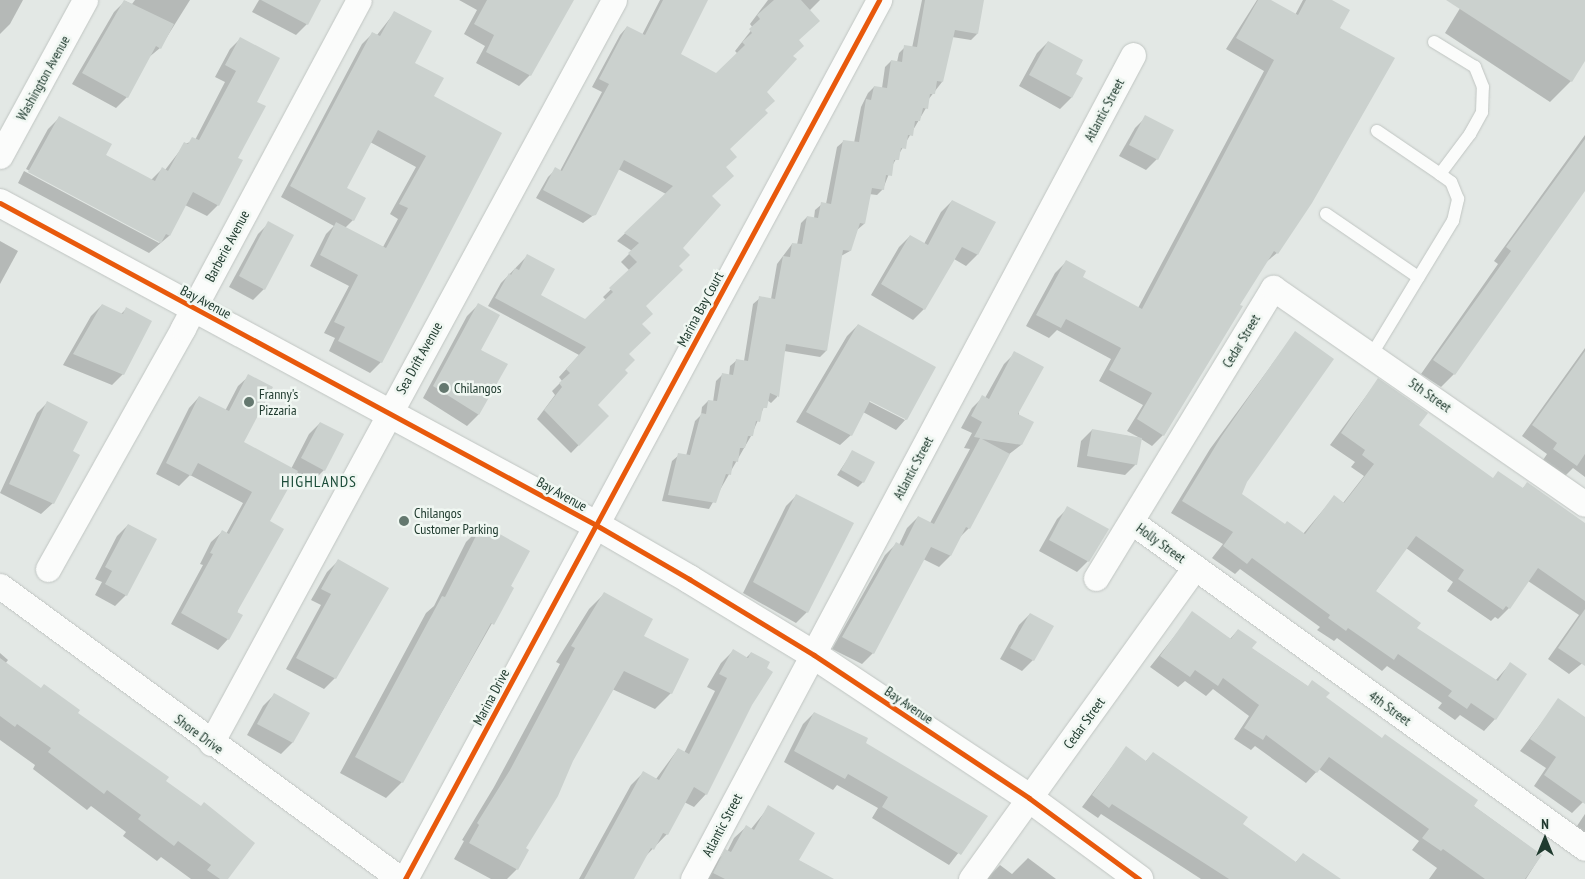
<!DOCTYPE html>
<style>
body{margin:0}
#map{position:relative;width:1585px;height:879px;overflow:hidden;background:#e3e8e5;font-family:"PT Sans Narrow",sans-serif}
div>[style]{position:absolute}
.shadow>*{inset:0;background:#0003}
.building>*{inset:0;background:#cbd1ce}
.roads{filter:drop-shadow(0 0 1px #c0c5c2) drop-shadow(0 0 1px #c0c5c2)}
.service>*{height:12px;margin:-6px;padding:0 6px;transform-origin:6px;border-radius:6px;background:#fbfcfb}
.minor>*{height:25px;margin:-12.5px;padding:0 12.5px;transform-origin:12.5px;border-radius:12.5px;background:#fbfcfb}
.tertiary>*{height:28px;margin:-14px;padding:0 14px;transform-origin:14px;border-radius:14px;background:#fbfcfb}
.cycleway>*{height:5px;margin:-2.5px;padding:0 2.5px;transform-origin:2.5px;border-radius:2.5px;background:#e8590c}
.dots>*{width:14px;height:14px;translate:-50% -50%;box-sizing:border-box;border:2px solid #f0f7f2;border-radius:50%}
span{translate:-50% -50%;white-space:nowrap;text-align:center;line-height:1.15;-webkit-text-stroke:5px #f0f7f2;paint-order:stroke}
.street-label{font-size:14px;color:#203b2f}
.poi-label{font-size:14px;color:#203b2f}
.left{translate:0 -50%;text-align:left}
.quarter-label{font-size:16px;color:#1c4d39;letter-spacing:1px}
.north{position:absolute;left:1520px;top:814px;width:50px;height:50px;-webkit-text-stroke:4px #f0f7f2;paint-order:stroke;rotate:0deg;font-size:14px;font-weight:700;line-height:20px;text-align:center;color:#203b2f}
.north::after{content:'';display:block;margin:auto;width:18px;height:22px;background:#203b2f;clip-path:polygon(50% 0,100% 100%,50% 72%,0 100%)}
</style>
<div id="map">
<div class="shadow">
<i style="clip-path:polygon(0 0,23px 0,10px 24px,0 34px)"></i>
<i style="clip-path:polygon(135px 0,190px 0,160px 48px,148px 58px,127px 97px,116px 108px,72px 84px,114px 12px,125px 1px,132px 4px)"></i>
<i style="clip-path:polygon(259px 0,320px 0,307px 24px,296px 35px,252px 12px)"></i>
<i style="clip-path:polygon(459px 0,572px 0,530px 75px,519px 86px,476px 63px,485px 46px,464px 34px,477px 10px)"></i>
<i style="clip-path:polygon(660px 0,707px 0,679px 55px,716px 75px,738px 54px,735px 51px,753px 28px,750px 24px,768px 0,820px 0,809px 11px,792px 56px,765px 92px,764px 111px,728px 149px,725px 168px,681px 248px,677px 266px,644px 306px,623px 370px,597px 405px,607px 416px,571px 453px,537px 419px,555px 395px,552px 391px,562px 381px,559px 377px,579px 355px,488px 306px,501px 283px,528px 255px,539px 295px,585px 320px,606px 300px,603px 297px,630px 271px,621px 262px,632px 251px,617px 241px,666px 194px,618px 169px,595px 214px,583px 223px,536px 198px,548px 177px,556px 169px,560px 171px,602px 92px,592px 87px,620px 35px,627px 27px,642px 35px)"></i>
<i style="clip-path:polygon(922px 0,983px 0,977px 34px,971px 40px,952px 37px,942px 82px,928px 100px,926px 108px,892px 166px,883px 189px,877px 195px,869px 194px,864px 224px,857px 230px,850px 251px,841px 256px,826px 351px,820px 357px,784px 351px,777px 397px,771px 403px,767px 400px,751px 436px,709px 509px,662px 501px,672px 461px,679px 455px,686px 456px,695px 421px,701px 415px,702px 407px,708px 401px,713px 402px,716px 381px,722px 375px,729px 376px,730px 366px,737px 360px,744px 361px,753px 304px,760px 298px,771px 299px,777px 264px,792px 244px,797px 245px,801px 223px,807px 217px,814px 218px,815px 210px,822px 204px,826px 204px,837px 147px,844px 141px,854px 143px,861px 107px,868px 93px,874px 87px,882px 88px,885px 67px,891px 61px,897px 62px,899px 53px,905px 47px,912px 48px)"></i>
<i style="clip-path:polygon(1257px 0,1269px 0,1295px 15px,1303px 0,1329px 0,1338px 29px,1277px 253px,1265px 263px,1238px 305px,1163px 435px,1152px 446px,1141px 439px,1136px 464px,1125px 475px,1077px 467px,1081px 441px,1092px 430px,1140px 438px,1127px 431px,1143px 405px,1099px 381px,1111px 359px,1057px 330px,1049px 338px,1026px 326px,1055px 273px,1066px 262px,1081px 278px,1138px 308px,1264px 71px,1226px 49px)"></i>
<i style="clip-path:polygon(1465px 0,1585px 0,1585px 59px,1571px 81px,1550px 102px,1445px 33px)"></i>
<i style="clip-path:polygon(evenodd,395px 12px,413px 63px,433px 96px,430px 264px,381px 362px,370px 373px,329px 351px,335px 338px,324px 333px,349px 286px,310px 266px,326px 234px,334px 226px,281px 197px,362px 44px,373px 33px,377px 35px,395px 12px,370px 142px,416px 167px,390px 214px,398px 219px,383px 247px,345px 228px,353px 220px,345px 188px,370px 142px)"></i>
<i style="clip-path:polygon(241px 38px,236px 159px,218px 205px,207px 216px,185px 205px,169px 236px,149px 253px,18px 183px,24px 171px,159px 243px,161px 241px,26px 169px,48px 129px,59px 118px,105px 155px,151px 180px,162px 169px,165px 170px,185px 144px,195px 140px,225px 82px,215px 77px,230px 49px)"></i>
<i style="clip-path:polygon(1048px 42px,1074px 74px,1082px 78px,1071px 98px,1060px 109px,1019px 86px,1037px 53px)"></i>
<i style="clip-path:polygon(1146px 117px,1157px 159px,1146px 170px,1119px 156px,1135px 128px)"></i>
<i style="clip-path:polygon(1585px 135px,1585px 189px,1454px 374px,1441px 387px,1421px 374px,1498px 264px,1494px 261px)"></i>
<i style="clip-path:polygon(952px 201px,994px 223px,977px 255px,966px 266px,954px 259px,924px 309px,913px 320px,871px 295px,899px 247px,910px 236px,924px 244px,941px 212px)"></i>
<i style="clip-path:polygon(269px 223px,264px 289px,253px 300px,229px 287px,258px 234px)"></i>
<i style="clip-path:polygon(0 241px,18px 251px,0 284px)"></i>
<i style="clip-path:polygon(102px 305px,121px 314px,126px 309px,123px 374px,112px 385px,63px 365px,91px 316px)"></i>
<i style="clip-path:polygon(478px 305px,480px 350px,506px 365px,478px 415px,467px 426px,423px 398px,467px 316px)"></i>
<i style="clip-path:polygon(evenodd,858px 325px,906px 419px,896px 430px,863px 412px,851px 435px,840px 445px,796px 422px,847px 336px,858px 325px,865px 397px,905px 417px,905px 420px,864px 399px,865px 397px)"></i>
<i style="clip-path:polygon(1295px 333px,1240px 494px,1284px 525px,1303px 534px,1334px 497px,1343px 503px,1364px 476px,1351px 467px,1355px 462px,1330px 445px,1378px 380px,1417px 426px,1492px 479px,1522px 489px,1527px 484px,1585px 541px,1585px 661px,1569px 674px,1548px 659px,1579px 615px,1528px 581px,1509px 608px,1498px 619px,1495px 617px,1491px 621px,1447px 591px,1453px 582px,1406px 548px,1375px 592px,1415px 628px,1495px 681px,1510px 664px,1495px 719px,1484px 731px,1460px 715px,1455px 720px,1438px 708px,1442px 703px,1387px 666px,1382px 671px,1337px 638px,1334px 641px,1317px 630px,1320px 627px,1240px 569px,1235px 574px,1212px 558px,1223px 544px,1171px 513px,1210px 449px)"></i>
<i style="clip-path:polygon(1585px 348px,1585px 477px,1573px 468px,1565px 476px,1543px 460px,1547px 454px,1522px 436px)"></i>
<i style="clip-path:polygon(1015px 353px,1021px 445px,1008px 455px,969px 528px,959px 538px,950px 556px,939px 567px,923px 559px,873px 653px,862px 664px,832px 649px,885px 555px,896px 544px,899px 545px,907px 528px,918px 517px,930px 523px,970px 449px,964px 448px,972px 433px,961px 428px,972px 408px,983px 397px,985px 398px,1004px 364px)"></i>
<i style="clip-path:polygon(249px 376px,242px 443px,291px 469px,309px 434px,320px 423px,324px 470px,313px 481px,296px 472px,268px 522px,228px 639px,218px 650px,171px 624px,203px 565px,200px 564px,211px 542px,222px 532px,226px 534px,243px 503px,190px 475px,179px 486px,156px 474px,189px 408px,199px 397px,225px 411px,238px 386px)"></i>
<i style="clip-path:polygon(48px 402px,71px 452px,79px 455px,53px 503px,41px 514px,0 493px,37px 413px)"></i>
<i style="clip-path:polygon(853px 451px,863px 482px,858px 487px,837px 475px)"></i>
<i style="clip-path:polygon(796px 496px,807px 612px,796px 623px,743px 593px,786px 506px)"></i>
<i style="clip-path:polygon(1068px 508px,1088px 561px,1077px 572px,1039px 551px,1057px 519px)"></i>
<i style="clip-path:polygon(128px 525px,126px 595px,115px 606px,95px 595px,102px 582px,95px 579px,117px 536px)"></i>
<i style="clip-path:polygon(482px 526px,512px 588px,402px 782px,386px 798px,340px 773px,426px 613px,434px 606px,466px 542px)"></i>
<i style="clip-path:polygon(338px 561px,335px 678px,324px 689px,286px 669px,321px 605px,311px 600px,327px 572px)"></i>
<i style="clip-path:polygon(605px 593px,642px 636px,687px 659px,671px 693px,655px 709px,612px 689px,524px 848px,517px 869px,507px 879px,491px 879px,454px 859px,464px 841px,462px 840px,494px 787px,560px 664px,556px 662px,589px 609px)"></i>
<i style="clip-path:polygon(1193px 613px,1230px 639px,1238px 630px,1251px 648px,1325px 698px,1541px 855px,1526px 879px,1429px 879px,1437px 868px,1412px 850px,1419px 841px,1319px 769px,1306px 783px,1255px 746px,1251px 750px,1234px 739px,1249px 716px,1213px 689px,1206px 696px,1185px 681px,1178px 687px,1150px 667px)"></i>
<i style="clip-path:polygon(1030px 614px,1033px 660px,1022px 671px,1000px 659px,1019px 625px)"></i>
<i style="clip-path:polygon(733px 651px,746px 658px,751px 653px,751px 704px,706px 794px,694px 807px,684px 802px,667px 834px,642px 860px,632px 879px,579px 879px,631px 785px,643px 773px,656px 779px,678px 749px,684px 753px,715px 691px,707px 687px,721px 663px)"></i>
<i style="clip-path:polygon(0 653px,8px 660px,5px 664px,164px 781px,227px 879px,191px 879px,161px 857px,157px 861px,123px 836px,126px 832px,91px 806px,87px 810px,33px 769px,35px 765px,0 740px)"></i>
<i style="clip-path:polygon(274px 695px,308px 713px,292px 743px,281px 754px,247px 735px,263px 706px)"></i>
<i style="clip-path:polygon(1559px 700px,1585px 723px,1585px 800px,1572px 813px,1534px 786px,1546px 768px,1520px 751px)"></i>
<i style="clip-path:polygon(814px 713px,986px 817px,949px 865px,872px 818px,878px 808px,837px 785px,833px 790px,784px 762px,803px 724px)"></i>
<i style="clip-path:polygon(1126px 748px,1145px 762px,1153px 753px,1241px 825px,1295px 863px,1303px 854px,1315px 879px,1201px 879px,1101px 814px,1098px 818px,1082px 807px)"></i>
<i style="clip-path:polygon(769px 807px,798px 860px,832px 879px,705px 879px,714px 862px,727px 852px,734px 838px,746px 827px,751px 829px)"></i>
<i style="clip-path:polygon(1585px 814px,1585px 836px,1575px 829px)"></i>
<i style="clip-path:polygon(1028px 858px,1056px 879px,986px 879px,1000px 865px,1012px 874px)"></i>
</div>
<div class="building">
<i style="clip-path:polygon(124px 0,174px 24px,161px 49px,156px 46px,128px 98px,82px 73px)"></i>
<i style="clip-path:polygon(261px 0,321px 0,308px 25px)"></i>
<i style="clip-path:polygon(487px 0,574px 0,531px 76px,486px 52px,494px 35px,474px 24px)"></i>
<i style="clip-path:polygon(663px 0,708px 0,681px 54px,716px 73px,745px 45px,742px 42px,752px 33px,749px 29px,760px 19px,757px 15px,774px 0,801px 0,820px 21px,799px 40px,804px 46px,793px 56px,797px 59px,767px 92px,775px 101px,765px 110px,768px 113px,730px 149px,737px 157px,726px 167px,734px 176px,712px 196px,721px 205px,683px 248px,690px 255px,679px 266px,683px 270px,646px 306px,653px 314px,642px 324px,651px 333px,629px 354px,635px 360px,625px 370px,628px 373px,598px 405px,609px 416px,579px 446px,544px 410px,562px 387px,559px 383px,570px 373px,566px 369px,586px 347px,495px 298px,509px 273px,511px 275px,515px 268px,519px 270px,527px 254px,555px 269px,541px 295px,585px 319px,613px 292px,609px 288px,637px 262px,628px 253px,639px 243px,624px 233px,673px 186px,624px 160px,596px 215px,592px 216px,543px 190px,555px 167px,562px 171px,609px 84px,599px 79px,627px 26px,645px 35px)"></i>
<i style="clip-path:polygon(925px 0,984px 0,978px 34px,955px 30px,943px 82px,937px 81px,935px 94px,930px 94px,928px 109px,923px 108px,920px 121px,915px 121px,913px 136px,908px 135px,906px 149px,901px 148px,899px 160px,894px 160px,892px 176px,886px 175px,884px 190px,872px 188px,865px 224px,860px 223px,851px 251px,843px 250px,827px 351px,786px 344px,779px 397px,770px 393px,767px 408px,763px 408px,760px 422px,756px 421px,753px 436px,748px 436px,745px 448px,740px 448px,738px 462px,733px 461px,731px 475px,726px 474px,716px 503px,668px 495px,678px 453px,690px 455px,701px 413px,706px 414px,708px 400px,717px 401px,722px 373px,733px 375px,736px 359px,748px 361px,759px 296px,775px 299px,783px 256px,790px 257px,792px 243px,802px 244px,807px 216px,818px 218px,821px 202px,831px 204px,843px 140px,859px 142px,866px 99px,871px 100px,874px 86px,887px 88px,891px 60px,902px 62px,904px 45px,917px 47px)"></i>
<i style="clip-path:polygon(1258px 0,1271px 0,1298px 15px,1306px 0,1332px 0,1350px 10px,1340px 28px,1395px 58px,1312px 203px,1278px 254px,1274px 251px,1240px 305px,1243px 306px,1164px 436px,1137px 419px,1152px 393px,1109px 370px,1121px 348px,1066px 319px,1061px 328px,1036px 315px,1066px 260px,1086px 271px,1083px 277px,1142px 309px,1274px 60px,1236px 38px)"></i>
<i style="clip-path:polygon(1446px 0,1585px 0,1585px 61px,1572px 82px)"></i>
<i style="clip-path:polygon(394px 11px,432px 31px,415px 63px,444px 78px,434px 96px,502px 133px,382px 363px,338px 341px,345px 327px,334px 322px,358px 275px,320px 255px,336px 222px,386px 248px,408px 208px,399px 204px,426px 156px,378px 130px,347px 188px,366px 198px,354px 221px,290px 186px,372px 32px,380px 36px)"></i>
<i style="clip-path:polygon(240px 37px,280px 58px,257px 102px,266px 106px,238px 158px,243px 160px,219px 206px,193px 192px,170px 236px,166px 234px,161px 243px,28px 172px,59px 116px,112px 144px,106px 155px,155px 181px,162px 167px,168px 171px,184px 142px,188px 144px,192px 137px,199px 140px,236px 71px,225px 65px)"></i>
<i style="clip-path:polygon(1048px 41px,1083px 60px,1076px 74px,1083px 78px,1072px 98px,1029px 75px)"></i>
<i style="clip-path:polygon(1145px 115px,1174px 130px,1158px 160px,1129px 145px)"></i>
<i style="clip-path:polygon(1585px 139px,1585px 191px,1455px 375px,1433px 360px,1511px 251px,1506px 247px)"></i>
<i style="clip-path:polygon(952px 200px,996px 222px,978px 255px,962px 247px,925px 310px,881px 284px,910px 235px,928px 245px)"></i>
<i style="clip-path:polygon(268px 221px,294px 235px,265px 290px,239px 276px)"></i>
<i style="clip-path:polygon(478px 303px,500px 315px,481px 350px,508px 364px,479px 415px,433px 386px)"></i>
<i style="clip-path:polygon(102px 304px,123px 314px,126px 307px,152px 321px,124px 375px,73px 354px)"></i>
<i style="clip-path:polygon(858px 324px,936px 367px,907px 420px,870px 401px,852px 436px,806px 412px)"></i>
<i style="clip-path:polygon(1295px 331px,1334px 359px,1247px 482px,1242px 494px,1285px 524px,1287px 521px,1305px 534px,1334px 495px,1344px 503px,1374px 464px,1362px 455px,1365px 450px,1341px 433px,1378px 378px,1428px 413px,1419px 425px,1493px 478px,1498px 471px,1523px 488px,1527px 482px,1585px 523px,1585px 601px,1538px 568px,1510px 609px,1506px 606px,1503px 610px,1458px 579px,1464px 570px,1416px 536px,1376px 591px,1421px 623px,1417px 628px,1498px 681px,1510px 662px,1527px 674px,1496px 720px,1471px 703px,1467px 709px,1448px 696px,1452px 691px,1398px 654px,1394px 660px,1348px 628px,1346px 631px,1328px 618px,1330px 615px,1252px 558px,1247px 564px,1223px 546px,1233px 532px,1182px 501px,1221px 437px)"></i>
<i style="clip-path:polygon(1014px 351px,1044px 367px,1018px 414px,1034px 422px,1022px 445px,982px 439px,1010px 454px,970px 529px,966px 527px,951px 556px,931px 547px,874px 654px,842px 637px,896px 542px,903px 546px,918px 516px,934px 524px,980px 438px,974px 437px,982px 422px,971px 416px,982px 395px,989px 399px)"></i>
<i style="clip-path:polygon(1585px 351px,1585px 454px,1577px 466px,1553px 449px,1557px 443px,1532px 425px)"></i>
<i style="clip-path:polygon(248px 374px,273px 387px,244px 442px,298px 471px,270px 521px,284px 529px,237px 612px,243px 615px,229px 640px,181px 613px,213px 554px,210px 553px,222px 530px,229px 534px,252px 492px,198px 463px,191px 476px,166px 463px,199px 396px,229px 411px)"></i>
<i style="clip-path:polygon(47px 401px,88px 422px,73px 451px,80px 455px,54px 504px,9px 484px)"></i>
<i style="clip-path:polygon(320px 422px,344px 434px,325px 471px,301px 458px)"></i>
<i style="clip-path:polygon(1092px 429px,1142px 438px,1137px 465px,1087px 456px)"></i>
<i style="clip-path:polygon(852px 450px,875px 462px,864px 483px,841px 470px)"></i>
<i style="clip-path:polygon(796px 494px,854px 523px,808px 613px,753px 582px)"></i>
<i style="clip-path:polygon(1067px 506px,1109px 529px,1089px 562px,1049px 540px)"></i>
<i style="clip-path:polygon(128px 524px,157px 539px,127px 596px,105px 584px,112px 571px,105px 567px)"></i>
<i style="clip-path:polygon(482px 524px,530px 551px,511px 586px,514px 588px,494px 625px,491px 623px,403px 783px,355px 757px,442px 596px,445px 597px)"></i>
<i style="clip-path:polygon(338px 559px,389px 588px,336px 679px,296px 658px,331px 594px,321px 589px)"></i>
<i style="clip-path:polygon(604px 592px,653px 619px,644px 636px,689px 659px,672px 694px,624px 671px,573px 761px,558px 796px,526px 848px,529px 850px,518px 870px,469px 843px,479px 825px,477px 823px,510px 770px,575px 648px,571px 646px)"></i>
<i style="clip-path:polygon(1585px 609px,1585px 666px,1558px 648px)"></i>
<i style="clip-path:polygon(1192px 611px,1231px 639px,1238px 629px,1257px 642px,1252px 648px,1308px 686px,1312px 680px,1330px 693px,1326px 697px,1382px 738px,1385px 734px,1478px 800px,1474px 806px,1542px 855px,1525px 879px,1485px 879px,1443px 849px,1441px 851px,1422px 838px,1429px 829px,1329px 757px,1317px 773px,1266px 735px,1263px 740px,1244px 728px,1259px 705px,1223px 678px,1218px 686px,1195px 670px,1190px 677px,1160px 656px)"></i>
<i style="clip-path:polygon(1030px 613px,1054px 626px,1034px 661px,1010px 648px)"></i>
<i style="clip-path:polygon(733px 649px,748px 658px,751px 652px,770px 662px,767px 668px,773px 672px,752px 705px,707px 795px,694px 787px,668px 835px,663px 833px,654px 850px,651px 848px,634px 879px,584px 879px,643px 771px,659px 780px,678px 748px,689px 754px,727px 678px,719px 674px)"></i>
<i style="clip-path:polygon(0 658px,41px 688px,44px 684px,80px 710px,78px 713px,169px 777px,166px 781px,201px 806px,204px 802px,255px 843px,228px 879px,220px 879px,207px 870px,211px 865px,178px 841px,174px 846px,138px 819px,141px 815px,107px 790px,104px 794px,48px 752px,51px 748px,17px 724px,15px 727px,0 716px)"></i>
<i style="clip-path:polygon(274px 693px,310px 713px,293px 743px,257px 724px)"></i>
<i style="clip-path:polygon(1558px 698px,1585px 717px,1585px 804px,1544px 775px,1556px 757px,1530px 739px)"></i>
<i style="clip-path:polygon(814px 712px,868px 738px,866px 743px,988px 816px,961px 855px,882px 807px,888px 797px,848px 774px,845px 779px,794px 751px)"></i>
<i style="clip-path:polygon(1126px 746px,1146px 761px,1153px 752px,1248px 817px,1243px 824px,1296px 862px,1303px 853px,1341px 879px,1229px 879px,1112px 804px,1109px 808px,1092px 795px)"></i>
<i style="clip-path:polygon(768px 805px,815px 833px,799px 860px,834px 879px,725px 879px,713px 873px,725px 849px,731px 852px,746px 825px,754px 830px)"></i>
</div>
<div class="roads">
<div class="service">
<i style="left:1377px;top:131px;width:76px;rotate:34.3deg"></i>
<i style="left:1440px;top:174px;width:50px;rotate:-53.1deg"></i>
<i style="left:1470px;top:134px;width:25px;rotate:-61deg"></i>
<i style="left:1482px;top:112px;width:25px;rotate:-88deg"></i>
<i style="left:1483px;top:87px;width:22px;rotate:-112deg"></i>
<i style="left:1475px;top:67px;width:48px;rotate:-148.6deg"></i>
<i style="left:1326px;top:214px;width:112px;rotate:34.4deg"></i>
<i style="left:1372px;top:354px;width:156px;rotate:-58.7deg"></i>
<i style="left:1453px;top:221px;width:23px;rotate:-77deg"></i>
<i style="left:1458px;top:199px;width:18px;rotate:-112deg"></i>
<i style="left:1451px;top:182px;width:14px;rotate:-144deg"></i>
</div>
<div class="minor">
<i style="left:0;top:156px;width:178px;rotate:-61.4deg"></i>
<i style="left:1132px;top:522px;width:558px;rotate:35.74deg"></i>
<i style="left:48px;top:569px;width:276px;rotate:-60.7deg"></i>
<i style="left:183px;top:328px;width:372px;rotate:-61.8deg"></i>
<i style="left:1096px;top:578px;width:340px;rotate:-58.6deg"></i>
<i style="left:1273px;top:288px;width:379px;rotate:34.7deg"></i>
<i style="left:0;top:586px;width:496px;rotate:36.2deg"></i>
<i style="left:211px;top:743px;width:845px;rotate:-61.52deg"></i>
<i style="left:405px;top:879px;width:999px;rotate:-61.66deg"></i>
<i style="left:693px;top:879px;width:934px;rotate:-61.9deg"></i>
<i style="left:971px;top:879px;width:384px;rotate:-54.3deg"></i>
</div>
<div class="tertiary">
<i style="left:0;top:203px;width:677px;rotate:28.38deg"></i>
<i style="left:596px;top:525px;width:108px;rotate:30.1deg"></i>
<i style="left:689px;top:579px;width:146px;rotate:31.3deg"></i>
<i style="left:814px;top:655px;width:258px;rotate:33.6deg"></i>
<i style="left:1029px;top:798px;width:137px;rotate:36.4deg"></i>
</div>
</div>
<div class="cycleway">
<i style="left:0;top:203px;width:677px;rotate:28.38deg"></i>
<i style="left:596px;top:525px;width:108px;rotate:30.1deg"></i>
<i style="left:689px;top:579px;width:146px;rotate:31.3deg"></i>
<i style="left:814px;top:655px;width:258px;rotate:33.6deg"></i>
<i style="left:1029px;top:798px;width:137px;rotate:36.4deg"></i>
<i style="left:405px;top:879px;width:999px;rotate:-61.66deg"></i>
</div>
<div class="dots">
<i style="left:444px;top:388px;background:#64786f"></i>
<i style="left:249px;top:402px;background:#64786f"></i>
<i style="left:404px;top:521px;background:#64786f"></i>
</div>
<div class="street-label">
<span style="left:43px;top:78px;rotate:-61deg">Washington Avenue</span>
<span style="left:1104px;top:110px;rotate:-62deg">Atlantic Street</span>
<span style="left:227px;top:246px;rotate:-62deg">Barberie Avenue</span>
<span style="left:206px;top:302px;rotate:28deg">Bay Avenue</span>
<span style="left:700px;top:309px;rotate:-62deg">Marina Bay Court</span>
<span style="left:1241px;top:341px;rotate:-59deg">Cedar Street</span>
<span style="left:419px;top:358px;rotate:-61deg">Sea Drift Avenue</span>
<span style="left:1430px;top:395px;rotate:35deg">5th Street</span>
<span style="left:913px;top:468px;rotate:-62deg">Atlantic Street</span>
<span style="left:562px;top:494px;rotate:29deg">Bay Avenue</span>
<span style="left:1161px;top:543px;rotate:36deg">Holly Street</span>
<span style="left:491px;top:697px;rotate:-62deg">Marina Drive</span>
<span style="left:909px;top:705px;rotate:34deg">Bay Avenue</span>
<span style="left:1390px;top:708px;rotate:36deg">4th Street</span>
<span style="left:1084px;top:723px;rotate:-54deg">Cedar Street</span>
<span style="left:199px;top:734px;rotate:36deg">Shore Drive</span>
<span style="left:722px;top:825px;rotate:-62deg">Atlantic Street</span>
</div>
<div class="poi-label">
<span class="left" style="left:454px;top:388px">Chilangos</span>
<span class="left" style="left:259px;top:402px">Franny's<br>Pizzaria</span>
<span class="left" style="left:414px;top:521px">Chilangos<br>Customer Parking</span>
</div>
<div class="quarter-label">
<span style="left:319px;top:481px">HIGHLANDS</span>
</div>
<div class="north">N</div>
</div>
